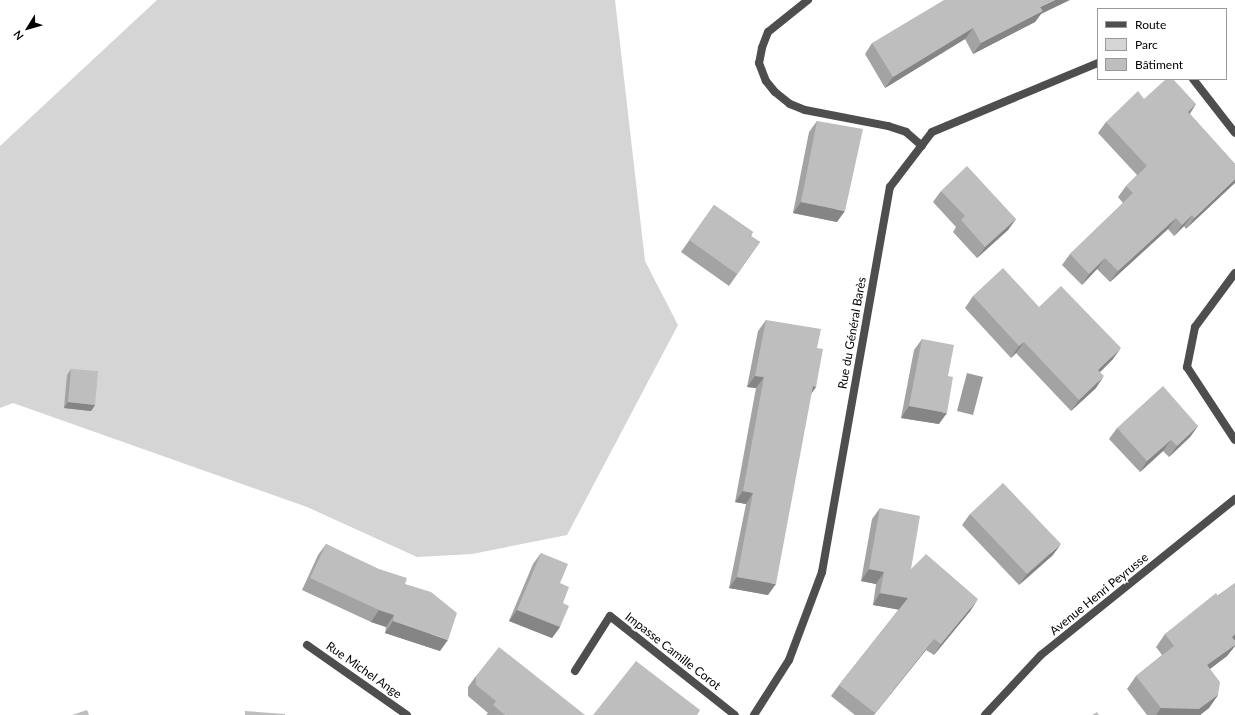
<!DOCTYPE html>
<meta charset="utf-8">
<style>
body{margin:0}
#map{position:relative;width:1235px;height:715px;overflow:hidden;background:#fff;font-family:Lato,sans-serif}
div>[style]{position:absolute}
.green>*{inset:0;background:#d5d5d5}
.water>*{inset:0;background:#9c9c9c}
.service>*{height:8px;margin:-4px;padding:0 4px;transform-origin:4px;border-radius:4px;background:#4e4e4e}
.minor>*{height:8px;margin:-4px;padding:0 4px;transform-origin:4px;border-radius:4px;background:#4e4e4e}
.tertiary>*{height:8px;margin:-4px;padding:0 4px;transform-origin:4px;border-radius:4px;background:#4e4e4e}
.wall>*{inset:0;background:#a3a3a3}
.shaded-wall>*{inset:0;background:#858585}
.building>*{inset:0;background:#bebebe}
span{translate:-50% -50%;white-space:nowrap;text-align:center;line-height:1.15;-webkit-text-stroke:4px #fff;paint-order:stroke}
.street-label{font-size:12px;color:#000}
.legend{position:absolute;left:1097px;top:8px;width:130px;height:72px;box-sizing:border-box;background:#fff;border:1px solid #999;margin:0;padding:5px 7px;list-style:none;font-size:12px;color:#000}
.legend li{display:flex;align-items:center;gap:8px;height:20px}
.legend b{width:20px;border:1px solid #999}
.north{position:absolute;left:8px;top:8px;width:40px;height:40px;-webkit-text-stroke:3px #fff;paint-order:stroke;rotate:233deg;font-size:11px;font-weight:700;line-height:16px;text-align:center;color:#000}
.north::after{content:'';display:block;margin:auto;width:14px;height:18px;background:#000;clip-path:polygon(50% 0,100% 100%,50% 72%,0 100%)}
</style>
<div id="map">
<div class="green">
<i style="clip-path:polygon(157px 0,615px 0,645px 261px,678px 325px,567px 535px,472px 554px,417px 557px,307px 507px,13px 403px,0 408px,0 146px)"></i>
</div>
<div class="water">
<i style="clip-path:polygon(967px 373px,983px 377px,973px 415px,957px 411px)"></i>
</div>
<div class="service">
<i style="left:808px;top:0;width:51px;rotate:141.3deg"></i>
<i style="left:768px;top:32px;width:17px;rotate:111deg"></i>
<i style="left:762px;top:48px;width:15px;rotate:101deg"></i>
<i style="left:759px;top:63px;width:19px;rotate:69deg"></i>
<i style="left:766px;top:81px;width:14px;rotate:51deg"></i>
<i style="left:775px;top:92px;width:19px;rotate:39deg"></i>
<i style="left:790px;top:104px;width:16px;rotate:22deg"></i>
<i style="left:805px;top:110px;width:85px;rotate:10.9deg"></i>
<i style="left:888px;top:126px;width:19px;rotate:18deg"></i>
<i style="left:906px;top:132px;width:21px;rotate:41deg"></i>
</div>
<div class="minor">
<i style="left:1193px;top:79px;width:68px;rotate:52.1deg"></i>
<i style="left:1235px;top:273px;width:67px;rotate:126.5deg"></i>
<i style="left:1195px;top:327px;width:41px;rotate:101.3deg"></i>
<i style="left:1187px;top:367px;width:87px;rotate:56.7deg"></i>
<i style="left:307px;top:645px;width:122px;rotate:35deg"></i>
<i style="left:575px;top:671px;width:65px;rotate:-57.5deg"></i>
<i style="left:610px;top:616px;width:159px;rotate:38.4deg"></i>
<i style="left:754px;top:715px;width:65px;rotate:-57.5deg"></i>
<i style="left:789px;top:660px;width:94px;rotate:-69.4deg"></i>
<i style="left:822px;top:572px;width:391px;rotate:-80deg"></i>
<i style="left:890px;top:187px;width:69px;rotate:-52.6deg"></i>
<i style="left:932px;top:132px;width:180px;rotate:-22.6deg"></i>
</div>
<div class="tertiary">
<i style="left:985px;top:715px;width:82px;rotate:-47deg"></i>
<i style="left:1041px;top:655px;width:249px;rotate:-38.8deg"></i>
</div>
<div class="wall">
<i style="clip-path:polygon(1041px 14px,1035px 22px,973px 54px,965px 39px,885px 88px,865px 54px,872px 43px)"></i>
<i style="clip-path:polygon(1144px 99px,1196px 104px,1190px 114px,1235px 164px,1186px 229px,1184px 226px,1174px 236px,1168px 229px,1110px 282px,1097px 269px,1082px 285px,1062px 265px,1070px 254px,1123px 203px,1118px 197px,1126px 186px,1137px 175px,1098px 133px,1106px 122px)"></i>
<i style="clip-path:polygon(817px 121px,837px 222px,793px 213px,809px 132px)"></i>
<i style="clip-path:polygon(941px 191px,1016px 219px,1008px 230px,977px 258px,953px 232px,956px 227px,933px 202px)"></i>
<i style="clip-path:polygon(714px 205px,753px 232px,751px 236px,760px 242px,729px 286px,681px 252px)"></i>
<i style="clip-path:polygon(973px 296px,1039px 307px,1113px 359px,1100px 372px,1096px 388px,1071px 411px,1016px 353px,1011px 358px,965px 308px)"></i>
<i style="clip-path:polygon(766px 320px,817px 348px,816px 387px,811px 394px,768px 595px,729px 588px,746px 504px,735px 502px,756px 388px,747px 387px,758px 331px)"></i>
<i style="clip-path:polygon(922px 339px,948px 376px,939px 424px,901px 418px,914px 350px)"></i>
<i style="clip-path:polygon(71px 369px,95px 405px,91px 411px,64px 408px,67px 375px)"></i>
<i style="clip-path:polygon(1198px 426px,1190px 437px,1169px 457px,1163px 451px,1140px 472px,1109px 439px,1117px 428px)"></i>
<i style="clip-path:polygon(880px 508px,911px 569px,971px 610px,934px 655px,926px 650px,874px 715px,855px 715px,831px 696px,839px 685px,899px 609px,873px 605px,876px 584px,861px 581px,872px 519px)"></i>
<i style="clip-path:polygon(970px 514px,1053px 555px,1019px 585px,962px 525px)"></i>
<i style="clip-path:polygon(326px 544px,405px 584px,440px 651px,385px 633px,386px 627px,371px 622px,302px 590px,318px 555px)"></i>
<i style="clip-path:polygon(541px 553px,560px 583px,563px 603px,560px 627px,552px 638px,509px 621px,533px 564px)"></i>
<i style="clip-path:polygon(1235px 583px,1235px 640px,1234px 641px,1235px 646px,1227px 656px,1210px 669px,1218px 695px,1209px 708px,1200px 715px,1147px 715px,1127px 689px,1136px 676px,1162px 655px,1156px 647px,1165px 634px)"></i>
<i style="clip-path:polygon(476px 676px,585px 715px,486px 715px,488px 713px,468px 696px,468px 687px)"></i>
</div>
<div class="shaded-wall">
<i style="clip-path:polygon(1055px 0,1070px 0,1041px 14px,1035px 22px,973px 54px,981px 43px,1040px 7px)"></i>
<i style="clip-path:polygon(973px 28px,965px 39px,885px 88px,893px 77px)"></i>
<i style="clip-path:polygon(1196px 104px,1188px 115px,1188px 112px)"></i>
<i style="clip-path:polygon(1235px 179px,1235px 183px,1186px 229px,1194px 218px)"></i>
<i style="clip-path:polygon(801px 202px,845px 211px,837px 222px,793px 213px)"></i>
<i style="clip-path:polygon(1192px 215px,1184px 226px,1174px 236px,1182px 225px)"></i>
<i style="clip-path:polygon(1176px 218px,1168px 229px,1110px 282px,1118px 271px)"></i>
<i style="clip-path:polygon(1016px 219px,1008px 230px,977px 258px,985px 247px)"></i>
<i style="clip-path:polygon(1105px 258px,1097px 269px,1082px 285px,1089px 274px)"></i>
<i style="clip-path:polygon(1024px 342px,1016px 353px,1011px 358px,1019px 346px)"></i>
<i style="clip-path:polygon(1121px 348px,1113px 359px,1090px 382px,1098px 370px)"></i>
<i style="clip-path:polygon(755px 376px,764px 377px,756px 388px,747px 387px)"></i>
<i style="clip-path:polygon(1104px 376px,1096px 388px,1071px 411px,1079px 400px)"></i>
<i style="clip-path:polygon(813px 386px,816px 387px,808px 398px)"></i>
<i style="clip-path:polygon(68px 402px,95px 405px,91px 411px,64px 408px)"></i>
<i style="clip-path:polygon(909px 406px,947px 413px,939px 424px,901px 418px)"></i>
<i style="clip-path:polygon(1198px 426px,1190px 437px,1169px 457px,1177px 446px)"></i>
<i style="clip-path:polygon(1171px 440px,1163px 451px,1140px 472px,1147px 461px)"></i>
<i style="clip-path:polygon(743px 491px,753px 493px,746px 504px,735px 502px)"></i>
<i style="clip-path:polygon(1061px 544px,1053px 555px,1019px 585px,1027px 574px)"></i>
<i style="clip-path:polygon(869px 569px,884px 572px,876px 584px,861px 581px)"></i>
<i style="clip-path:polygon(737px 577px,776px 584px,768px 595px,729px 588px)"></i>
<i style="clip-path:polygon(880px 593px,908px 598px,900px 610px,873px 605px)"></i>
<i style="clip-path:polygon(978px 599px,971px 610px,934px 655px,941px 644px)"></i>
<i style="clip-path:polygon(379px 610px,394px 615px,386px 627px,371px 622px)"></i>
<i style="clip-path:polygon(517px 610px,560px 627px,552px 638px,509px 621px)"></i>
<i style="clip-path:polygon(393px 621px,448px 640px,440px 651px,385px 633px)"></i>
<i style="clip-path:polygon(1235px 634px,1235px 640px,1223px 650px,1232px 637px)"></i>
<i style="clip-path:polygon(934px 639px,926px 650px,874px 715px)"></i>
<i style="clip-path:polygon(1235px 645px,1235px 646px,1227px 656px,1198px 678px,1207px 665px)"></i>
<i style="clip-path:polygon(1218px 695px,1209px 708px,1200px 715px,1156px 715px,1161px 708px)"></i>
</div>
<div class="building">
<i style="clip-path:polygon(944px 0,1055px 0,1040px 7px,1043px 11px,981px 43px,973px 28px,893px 77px,872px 43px)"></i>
<i style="clip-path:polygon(1166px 79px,1173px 79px,1196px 104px,1188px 112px,1235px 164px,1235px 179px,1194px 218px,1192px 215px,1182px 225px,1176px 218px,1118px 271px,1105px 258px,1089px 274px,1070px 254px,1133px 193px,1126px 186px,1147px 166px,1106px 122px,1138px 91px,1144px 99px)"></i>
<i style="clip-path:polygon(817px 121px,863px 129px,845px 211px,801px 202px)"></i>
<i style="clip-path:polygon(967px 166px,1016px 219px,985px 247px,961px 220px,965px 216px,941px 191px)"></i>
<i style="clip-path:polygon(714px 205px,753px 232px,750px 236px,760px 242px,737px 274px,689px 240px)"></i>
<i style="clip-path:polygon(1003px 268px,1039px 307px,1061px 286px,1121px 348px,1098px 370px,1104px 376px,1079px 400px,1024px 342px,1019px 346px,973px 296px)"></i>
<i style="clip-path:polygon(766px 320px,821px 329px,817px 348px,823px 349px,816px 387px,813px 386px,776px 584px,737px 577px,753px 493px,743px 491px,764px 377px,755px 376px)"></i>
<i style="clip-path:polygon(922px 339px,954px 345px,948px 376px,953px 377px,947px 413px,909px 406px)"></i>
<i style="clip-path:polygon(71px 369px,98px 371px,95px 405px,68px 402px)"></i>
<i style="clip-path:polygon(1163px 386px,1198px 426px,1177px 446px,1171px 440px,1147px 461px,1117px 428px)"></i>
<i style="clip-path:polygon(1003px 483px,1061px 544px,1027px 574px,970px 514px)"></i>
<i style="clip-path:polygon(880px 508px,920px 516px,911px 569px,926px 554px,978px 599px,941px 644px,934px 639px,875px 713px,839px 685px,908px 598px,880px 593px,884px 572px,869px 569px)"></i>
<i style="clip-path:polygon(326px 544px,379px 569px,407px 578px,405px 584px,431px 592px,457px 613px,448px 640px,393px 621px,394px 615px,379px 610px,310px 578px)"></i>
<i style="clip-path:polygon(541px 553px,568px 564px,560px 583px,569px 587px,563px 603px,569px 606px,560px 627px,517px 610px)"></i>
<i style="clip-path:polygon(1235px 583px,1235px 634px,1232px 637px,1235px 641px,1235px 645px,1207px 665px,1220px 682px,1218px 695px,1199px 709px,1161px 708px,1136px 676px,1174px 646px,1165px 634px,1216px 593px,1218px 596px)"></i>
<i style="clip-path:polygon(499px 647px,585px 715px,505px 715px,493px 705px,496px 701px,476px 685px,476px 676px)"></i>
<i style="clip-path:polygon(636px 661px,700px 710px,697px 715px,593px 715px)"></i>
<i style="clip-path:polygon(87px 710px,89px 715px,72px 715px)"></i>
<i style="clip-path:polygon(245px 711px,285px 714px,285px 715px,245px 715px)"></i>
<i style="clip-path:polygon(1097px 712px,1099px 715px,1092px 715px)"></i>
</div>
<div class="street-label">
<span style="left:852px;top:333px;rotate:-80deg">Rue du Général Barès</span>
<span style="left:1099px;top:594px;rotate:-39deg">Avenue Henri Peyrusse</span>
<span style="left:673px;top:651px;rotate:38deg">Impasse Camille Corot</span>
<span style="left:364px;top:670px;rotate:35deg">Rue Michel Ange</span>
</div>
<ul class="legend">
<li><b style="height:5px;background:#4e4e4e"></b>Route</li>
<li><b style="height:11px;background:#d5d5d5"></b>Parc</li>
<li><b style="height:11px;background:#bebebe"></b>Bâtiment</li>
</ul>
<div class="north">N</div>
</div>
